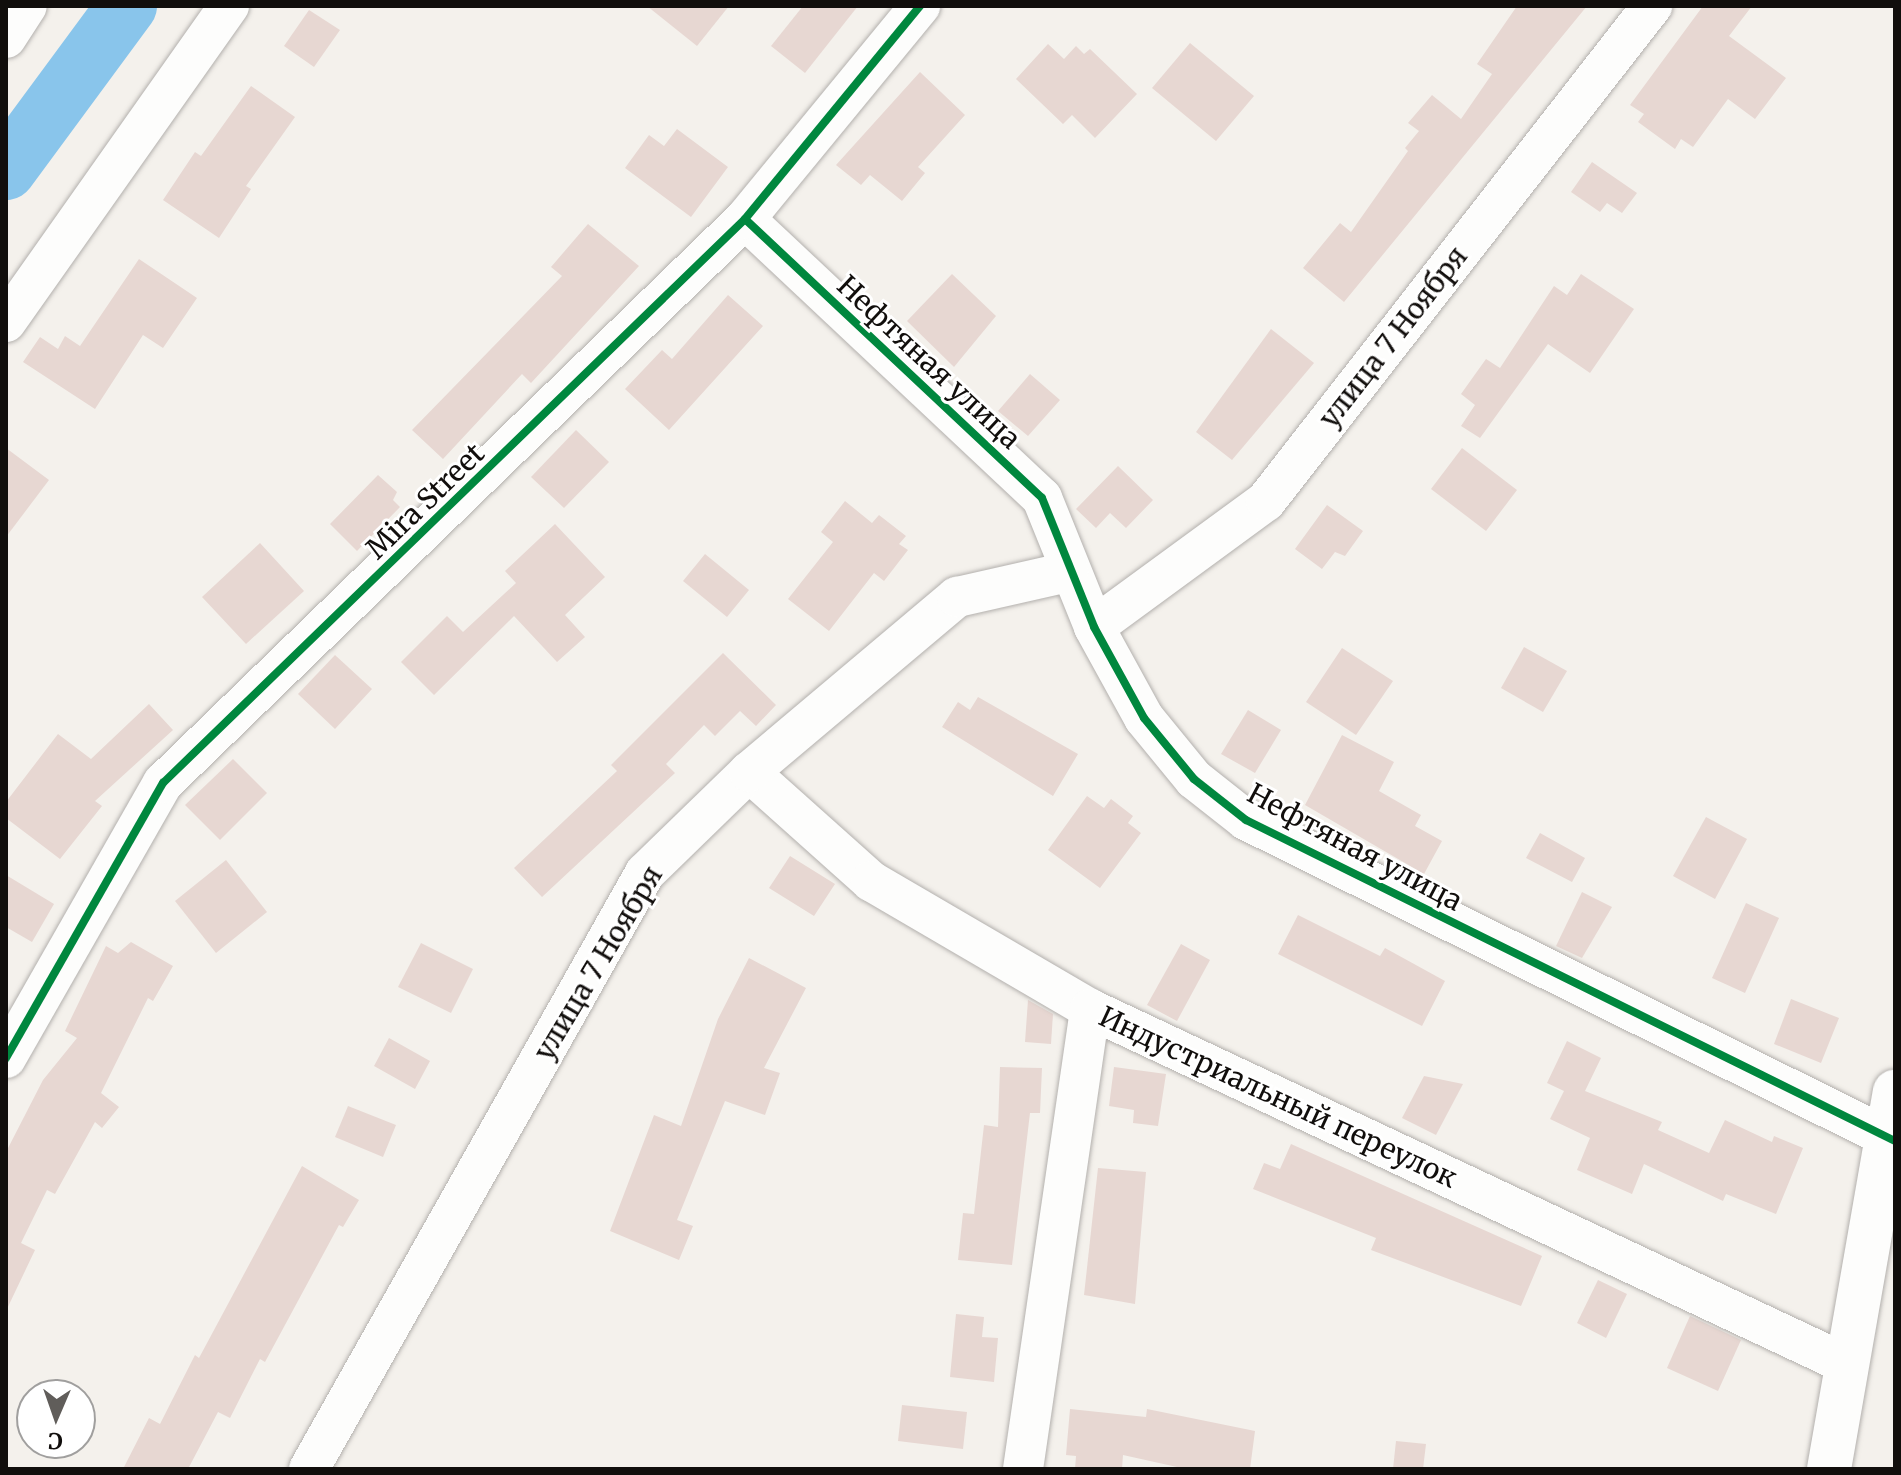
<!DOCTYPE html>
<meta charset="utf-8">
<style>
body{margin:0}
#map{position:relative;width:1901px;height:1475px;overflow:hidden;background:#f4f1ec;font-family:Merriweather,serif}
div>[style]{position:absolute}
.river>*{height:60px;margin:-30px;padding:0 30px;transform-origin:30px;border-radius:30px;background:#89c5eb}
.building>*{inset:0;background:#e7d7d2}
.roads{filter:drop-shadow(0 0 2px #b3b0ad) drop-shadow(0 0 2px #b3b0ad)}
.street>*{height:40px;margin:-20px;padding:0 20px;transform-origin:20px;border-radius:20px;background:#fdfdfc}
.primary>*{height:44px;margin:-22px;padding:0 22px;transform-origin:22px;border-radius:22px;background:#fdfdfc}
.cycleway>*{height:8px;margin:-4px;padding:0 4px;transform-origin:4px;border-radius:4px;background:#00873e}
span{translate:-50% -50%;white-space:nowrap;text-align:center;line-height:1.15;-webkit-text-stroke:6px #fff;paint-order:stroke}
.street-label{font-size:28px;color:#110e0c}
.frame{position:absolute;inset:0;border:8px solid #110e0c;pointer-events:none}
.north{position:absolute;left:16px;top:1379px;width:80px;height:80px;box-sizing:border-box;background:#fff;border:2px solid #a09f9e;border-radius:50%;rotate:182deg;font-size:22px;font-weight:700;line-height:32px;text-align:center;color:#110e0c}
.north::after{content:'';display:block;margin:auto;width:28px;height:36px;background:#605d5a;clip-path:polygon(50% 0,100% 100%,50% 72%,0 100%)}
</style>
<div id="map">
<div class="river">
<i style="left:6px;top:170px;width:204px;rotate:-53.6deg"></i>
</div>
<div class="building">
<i style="clip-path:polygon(647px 6px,729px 6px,697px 46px)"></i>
<i style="clip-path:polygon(803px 6px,858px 6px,805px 73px,771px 46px)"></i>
<i style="clip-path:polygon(1517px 6px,1587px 6px,1344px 302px,1303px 268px,1340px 223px,1351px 232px,1408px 151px,1405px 148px,1419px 131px,1408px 123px,1432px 95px,1461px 119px,1492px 74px,1477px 64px)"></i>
<i style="clip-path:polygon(1703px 6px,1752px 6px,1729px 36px,1786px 78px,1755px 119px,1728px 99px,1693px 147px,1681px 139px,1675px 149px,1638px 122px,1644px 114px,1630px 105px)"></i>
<i style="clip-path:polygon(309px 10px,340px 30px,314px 67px,284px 46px)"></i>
<i style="clip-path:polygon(1190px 43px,1254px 96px,1216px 141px,1152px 88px)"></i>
<i style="clip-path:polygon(1048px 44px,1064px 59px,1076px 46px,1084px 54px,1090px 49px,1137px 94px,1095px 138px,1072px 115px,1063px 124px,1016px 79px)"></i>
<i style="clip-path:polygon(920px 72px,965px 115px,918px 167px,925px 173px,902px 201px,870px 175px,861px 185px,836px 165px)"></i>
<i style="clip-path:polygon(251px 86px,295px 117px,246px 186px,251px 189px,219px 238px,163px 200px,195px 152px,201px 156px)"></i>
<i style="clip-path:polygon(677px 129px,728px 167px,691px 217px,625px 168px,649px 135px,664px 146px)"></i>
<i style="clip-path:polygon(1592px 162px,1637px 193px,1622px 213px,1607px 203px,1600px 212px,1571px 192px)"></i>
<i style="clip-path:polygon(588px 224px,639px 266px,531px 383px,522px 374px,443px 459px,412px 430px,562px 276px,551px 267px)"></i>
<i style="clip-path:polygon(139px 259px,197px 298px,163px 348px,143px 335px,95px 409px,23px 362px,40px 337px,58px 349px,65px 336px,80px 346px)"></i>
<i style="clip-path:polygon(952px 274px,996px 316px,954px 367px,907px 321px)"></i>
<i style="clip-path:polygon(1581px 274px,1634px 309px,1590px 373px,1548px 344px,1480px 438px,1461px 426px,1475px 405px,1461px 394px,1486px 359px,1500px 368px,1554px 286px,1567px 295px)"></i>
<i style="clip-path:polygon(728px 295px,763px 326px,669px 430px,625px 389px,662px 350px,672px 359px)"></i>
<i style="clip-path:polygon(1271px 329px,1314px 363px,1232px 460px,1196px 432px)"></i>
<i style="clip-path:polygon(1030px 374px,1060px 400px,1028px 436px,998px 411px)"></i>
<i style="clip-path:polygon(576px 430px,609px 462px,564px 508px,531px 477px)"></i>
<i style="clip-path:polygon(6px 448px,49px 480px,6px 537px)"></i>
<i style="clip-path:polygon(1462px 448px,1517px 490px,1486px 531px,1431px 489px)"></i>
<i style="clip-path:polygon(1118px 466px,1153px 500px,1126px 528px,1110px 513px,1096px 528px,1076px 509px)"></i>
<i style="clip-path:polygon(378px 475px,397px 492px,393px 500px,400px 507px,357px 551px,330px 524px)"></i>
<i style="clip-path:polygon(845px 501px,872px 523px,879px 515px,906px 536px,899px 544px,908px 550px,884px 581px,874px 573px,829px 631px,788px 599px,833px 542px,821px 532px)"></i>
<i style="clip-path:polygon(1327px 505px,1363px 531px,1345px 556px,1335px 552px,1322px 569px,1295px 549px)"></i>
<i style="clip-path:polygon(555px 524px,605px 577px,565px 615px,585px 637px,557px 662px,514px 616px,434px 695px,401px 662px,447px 616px,463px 632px,516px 583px,505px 571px)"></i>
<i style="clip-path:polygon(260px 543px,304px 591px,246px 644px,202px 597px)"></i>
<i style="clip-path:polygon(705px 554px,749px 590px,727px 617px,683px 581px)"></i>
<i style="clip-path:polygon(1524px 647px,1567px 671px,1543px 712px,1501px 688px)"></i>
<i style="clip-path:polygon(1342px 648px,1393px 681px,1356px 735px,1306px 702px)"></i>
<i style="clip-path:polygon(723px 653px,776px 705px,756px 726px,740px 711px,715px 736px,704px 725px,666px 764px,675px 773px,542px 897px,514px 868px,617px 771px,611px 765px)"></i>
<i style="clip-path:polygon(335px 655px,372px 689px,335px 729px,298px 694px)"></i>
<i style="clip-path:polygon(978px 697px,1078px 754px,1053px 796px,942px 727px,958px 702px,970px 710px)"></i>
<i style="clip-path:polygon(149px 704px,173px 730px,95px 801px,102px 806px,60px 859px,6px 818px,6px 802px,58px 734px,91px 759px)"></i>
<i style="clip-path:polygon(1248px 710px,1281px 730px,1255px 773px,1221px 754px)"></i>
<i style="clip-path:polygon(1342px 735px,1394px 762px,1379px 791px,1421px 815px,1415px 826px,1442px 841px,1424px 874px,1305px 805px)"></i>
<i style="clip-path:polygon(233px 759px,267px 793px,220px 840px,185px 805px)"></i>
<i style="clip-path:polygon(1087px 796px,1104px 808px,1111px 799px,1133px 816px,1128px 823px,1141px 833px,1100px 888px,1048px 850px)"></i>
<i style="clip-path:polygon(1706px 817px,1747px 839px,1715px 899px,1673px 876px)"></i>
<i style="clip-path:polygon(1540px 833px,1585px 858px,1572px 882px,1526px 858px)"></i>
<i style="clip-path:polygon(790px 856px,835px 884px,814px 916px,769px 888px)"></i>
<i style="clip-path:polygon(226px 860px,267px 912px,216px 953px,175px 901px)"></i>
<i style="clip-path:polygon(6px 875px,54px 904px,32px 942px,6px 927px)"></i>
<i style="clip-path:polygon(1582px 892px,1612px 907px,1582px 958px,1556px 946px)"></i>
<i style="clip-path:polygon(1746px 903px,1779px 918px,1745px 993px,1712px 978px)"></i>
<i style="clip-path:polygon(1298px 915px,1380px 956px,1385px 948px,1445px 981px,1422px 1026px,1278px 954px)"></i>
<i style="clip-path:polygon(131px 942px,173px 966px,153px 1001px,148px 998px,101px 1093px,119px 1107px,102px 1128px,95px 1122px,55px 1194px,47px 1190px,21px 1243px,35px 1250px,6px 1311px,6px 1152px,43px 1080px,77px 1038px,65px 1031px,106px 946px,118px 953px)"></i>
<i style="clip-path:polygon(421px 943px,473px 969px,451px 1013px,398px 987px)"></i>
<i style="clip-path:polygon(1181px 944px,1210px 960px,1177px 1021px,1147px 1005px)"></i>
<i style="clip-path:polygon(749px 958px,806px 988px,764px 1068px,780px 1073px,765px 1115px,725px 1101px,677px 1220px,693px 1226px,679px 1260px,610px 1231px,654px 1115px,681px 1126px,718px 1019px)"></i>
<i style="clip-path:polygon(1791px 999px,1839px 1018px,1821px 1063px,1774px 1044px)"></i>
<i style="clip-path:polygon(1028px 1000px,1053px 1014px,1051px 1044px,1025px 1042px)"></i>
<i style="clip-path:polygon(389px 1038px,430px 1061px,415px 1089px,374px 1066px)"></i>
<i style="clip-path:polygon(1567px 1041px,1601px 1058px,1585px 1091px,1662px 1122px,1658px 1130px,1709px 1153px,1725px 1120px,1772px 1142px,1774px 1136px,1803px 1148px,1776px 1214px,1726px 1194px,1723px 1201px,1644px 1164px,1632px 1194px,1577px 1170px,1590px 1138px,1550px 1119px,1564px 1091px,1547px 1083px)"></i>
<i style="clip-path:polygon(1000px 1067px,1042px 1068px,1040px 1113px,1030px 1113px,1012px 1265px,958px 1260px,963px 1213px,974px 1214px,984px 1125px,998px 1127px)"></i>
<i style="clip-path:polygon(1114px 1067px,1166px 1074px,1158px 1126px,1133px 1123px,1134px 1110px,1109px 1106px)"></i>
<i style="clip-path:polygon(1424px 1076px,1463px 1084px,1436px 1135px,1402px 1118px)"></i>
<i style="clip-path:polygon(348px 1106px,396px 1125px,383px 1157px,335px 1137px)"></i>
<i style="clip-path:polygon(1291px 1144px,1542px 1256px,1521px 1306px,1371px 1250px,1376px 1238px,1253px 1189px,1264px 1163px,1280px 1169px)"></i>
<i style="clip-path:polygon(302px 1166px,359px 1200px,343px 1227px,339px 1225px,265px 1362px,260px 1359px,230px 1418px,218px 1412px,188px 1469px,123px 1469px,149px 1418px,160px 1424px,195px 1355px,199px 1358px)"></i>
<i style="clip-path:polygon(1098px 1168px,1146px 1172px,1135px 1304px,1084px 1295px)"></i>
<i style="clip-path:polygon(1598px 1280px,1627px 1294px,1606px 1338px,1577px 1323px)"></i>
<i style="clip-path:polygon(956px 1314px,984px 1317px,982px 1337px,998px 1338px,994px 1382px,950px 1377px)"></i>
<i style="clip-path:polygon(1690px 1316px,1741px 1340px,1718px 1391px,1667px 1368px)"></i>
<i style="clip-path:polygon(902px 1405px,967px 1412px,963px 1449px,898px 1441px)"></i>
<i style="clip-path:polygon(1070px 1409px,1146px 1417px,1147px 1409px,1255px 1431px,1250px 1469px,1186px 1469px,1123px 1455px,1122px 1469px,1075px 1469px,1076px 1456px,1066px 1455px)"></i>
<i style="clip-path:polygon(1396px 1441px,1426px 1444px,1423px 1469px,1393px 1469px)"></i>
</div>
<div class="roads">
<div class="street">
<i style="left:6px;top:38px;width:38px;rotate:-57deg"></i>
<i style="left:745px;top:219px;width:407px;rotate:43.2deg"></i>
<i style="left:1042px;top:498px;width:139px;rotate:68deg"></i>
<i style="left:1094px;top:627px;width:104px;rotate:61.2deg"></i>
<i style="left:1144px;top:718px;width:79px;rotate:50.7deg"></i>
<i style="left:1194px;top:779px;width:66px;rotate:38.3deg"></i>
<i style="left:1246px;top:820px;width:724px;rotate:26.32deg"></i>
<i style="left:6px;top:322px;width:387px;rotate:-54.8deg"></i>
<i style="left:1094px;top:627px;width:213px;rotate:-36.2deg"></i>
<i style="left:1266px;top:501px;width:628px;rotate:-52.05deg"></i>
<i style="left:749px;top:772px;width:164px;rotate:41.8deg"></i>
<i style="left:871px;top:881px;width:254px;rotate:30.3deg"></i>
<i style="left:1090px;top:1009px;width:833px;rotate:25.15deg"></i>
<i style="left:6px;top:1058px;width:317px;rotate:-60.3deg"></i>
<i style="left:163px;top:783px;width:810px;rotate:-44.1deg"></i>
<i style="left:745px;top:219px;width:276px;rotate:-50.6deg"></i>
<i style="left:309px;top:1469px;width:684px;rotate:-60.59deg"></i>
<i style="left:645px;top:873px;width:145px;rotate:-44.2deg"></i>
<i style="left:749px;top:772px;width:272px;rotate:-40.1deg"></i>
<i style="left:957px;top:597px;width:114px;rotate:-12.7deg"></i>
<i style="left:1023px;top:1469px;width:465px;rotate:-81.7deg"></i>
</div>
<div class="primary">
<i style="left:1829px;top:1469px;width:383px;rotate:-80.1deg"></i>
</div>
</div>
<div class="cycleway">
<i style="left:745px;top:219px;width:407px;rotate:43.2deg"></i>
<i style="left:1042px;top:498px;width:139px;rotate:68deg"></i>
<i style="left:1094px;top:627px;width:104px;rotate:61.2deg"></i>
<i style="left:1144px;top:718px;width:79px;rotate:50.7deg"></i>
<i style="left:1194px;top:779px;width:66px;rotate:38.3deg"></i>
<i style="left:1246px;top:820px;width:724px;rotate:26.32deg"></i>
<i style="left:6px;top:1058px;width:317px;rotate:-60.3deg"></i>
<i style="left:163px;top:783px;width:810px;rotate:-44.1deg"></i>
<i style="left:745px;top:219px;width:276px;rotate:-50.6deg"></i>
</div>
<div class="street-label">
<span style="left:1393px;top:337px;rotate:-52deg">улица 7 Ноября</span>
<span style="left:929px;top:362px;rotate:43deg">Нефтяная улица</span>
<span style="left:425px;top:501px;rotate:-44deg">Mira Street</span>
<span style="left:1355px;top:847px;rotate:28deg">Нефтяная улица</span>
<span style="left:598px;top:963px;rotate:-59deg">улица 7 Ноября</span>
<span style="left:1278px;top:1097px;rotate:25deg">Индустриальный переулок</span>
</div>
<div class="frame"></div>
<div class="north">С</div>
</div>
